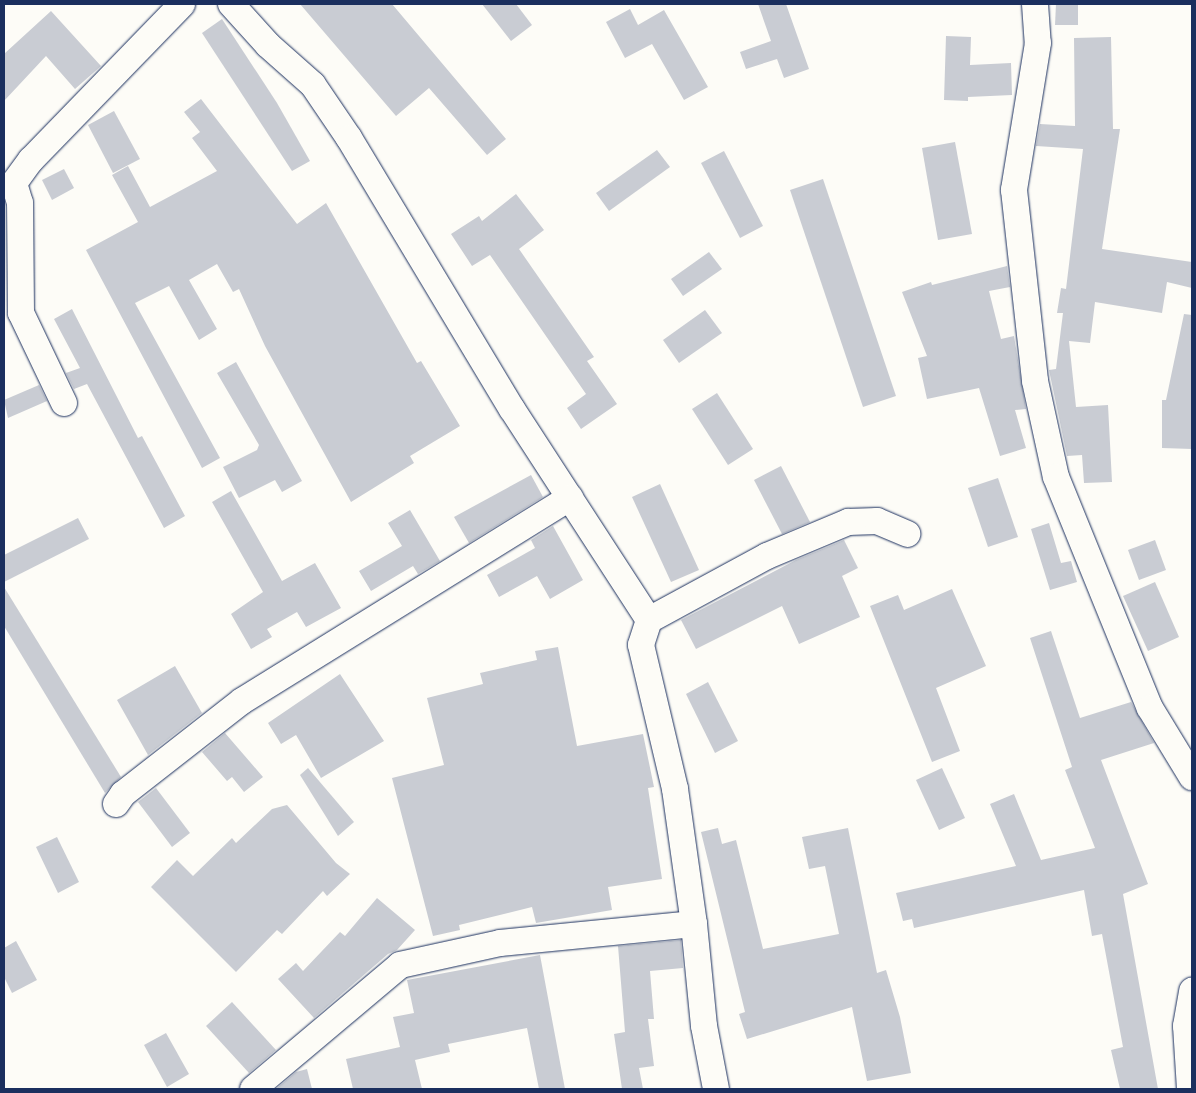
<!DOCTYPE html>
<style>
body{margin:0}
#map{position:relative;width:1196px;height:1093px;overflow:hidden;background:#fdfcf7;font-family:"Indie Flower",sans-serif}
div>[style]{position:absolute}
.building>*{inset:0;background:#c9ccd3}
.roads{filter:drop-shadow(0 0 1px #1b2f5e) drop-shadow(0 0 1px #1b2f5e)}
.minor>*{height:26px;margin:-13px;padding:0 13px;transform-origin:13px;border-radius:13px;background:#fdfcf7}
span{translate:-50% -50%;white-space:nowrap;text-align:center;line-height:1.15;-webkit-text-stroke:4px #fdfcf7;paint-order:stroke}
.frame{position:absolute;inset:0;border:5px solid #1b2f5e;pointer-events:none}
</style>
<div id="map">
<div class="building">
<i style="clip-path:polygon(300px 4px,392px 4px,506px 139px,487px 155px,429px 88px,396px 116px)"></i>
<i style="clip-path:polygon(482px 4px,516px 4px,532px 25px,511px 41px)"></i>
<i style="clip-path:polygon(758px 4px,786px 4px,809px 69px,784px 78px,777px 59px,746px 69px,740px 52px,771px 41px)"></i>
<i style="clip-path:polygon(1056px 4px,1078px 4px,1078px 25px,1055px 25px)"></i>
<i style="clip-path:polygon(630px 9px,638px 25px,664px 10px,708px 87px,684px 100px,652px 44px,625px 58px,606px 22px)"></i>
<i style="clip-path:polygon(51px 11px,101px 66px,75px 89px,46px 56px,4px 101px,4px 54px)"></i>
<i style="clip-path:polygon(222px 19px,277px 103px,310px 161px,292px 171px,202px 33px)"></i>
<i style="clip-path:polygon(946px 36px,971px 37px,970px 65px,1011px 63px,1012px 95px,968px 97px,968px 101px,944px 100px)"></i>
<i style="clip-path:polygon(1111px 37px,1113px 129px,1120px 129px,1102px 249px,1192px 262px,1192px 288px,1167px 282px,1162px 313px,1095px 302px,1090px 343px,1069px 341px,1076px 407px,1108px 405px,1112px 482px,1084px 483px,1082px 455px,1067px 456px,1049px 370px,1056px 369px,1063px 313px,1057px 313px,1061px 288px,1066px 289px,1083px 149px,1036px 146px,1040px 124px,1075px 126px,1074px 38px)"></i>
<i style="clip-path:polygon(201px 99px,297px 224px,326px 203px,417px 363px,421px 361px,460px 426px,410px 456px,414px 463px,351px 502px,265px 346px,239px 289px,233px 292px,217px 264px,189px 280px,217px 329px,199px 340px,169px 286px,135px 303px,220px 458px,202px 468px,86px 250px,138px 222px,112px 175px,128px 166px,150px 207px,217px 171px,192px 138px,200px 132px,184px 112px)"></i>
<i style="clip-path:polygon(114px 111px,140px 159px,113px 173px,88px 125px)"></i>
<i style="clip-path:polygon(955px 142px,972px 234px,938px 240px,922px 148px)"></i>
<i style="clip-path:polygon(657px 150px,670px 167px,609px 211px,596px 193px)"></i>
<i style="clip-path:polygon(724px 151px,763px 226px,740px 238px,701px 163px)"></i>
<i style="clip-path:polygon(64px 169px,74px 188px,52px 200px,42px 180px)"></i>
<i style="clip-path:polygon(823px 179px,896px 396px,863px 407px,790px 190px)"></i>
<i style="clip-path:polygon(516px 194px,544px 230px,519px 249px,594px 357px,587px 361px,617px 404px,581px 429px,567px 408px,586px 394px,490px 255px,472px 266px,451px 234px,479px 216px,482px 221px)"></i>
<i style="clip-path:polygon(709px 252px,722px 269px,683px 296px,671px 279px)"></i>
<i style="clip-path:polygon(1007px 266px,1010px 287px,989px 291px,1001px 339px,1014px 336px,1026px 409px,1015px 410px,1026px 448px,1000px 456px,979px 388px,927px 399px,918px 358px,927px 356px,902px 292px,931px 282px,932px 285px)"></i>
<i style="clip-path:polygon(72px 309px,138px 438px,142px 436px,185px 516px,164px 528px,87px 384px,74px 389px,66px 373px,80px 368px,54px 319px)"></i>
<i style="clip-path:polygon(705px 310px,722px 333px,679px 363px,663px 340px)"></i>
<i style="clip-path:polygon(1184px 314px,1192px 315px,1192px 449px,1162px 448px,1162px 400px,1166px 400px)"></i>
<i style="clip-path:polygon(236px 362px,302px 481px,282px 492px,275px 480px,239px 498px,223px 467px,257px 450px,259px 445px,217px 373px)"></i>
<i style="clip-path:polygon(39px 385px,47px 401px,8px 418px,4px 400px)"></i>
<i style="clip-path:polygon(717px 393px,753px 449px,728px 465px,692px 409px)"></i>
<i style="clip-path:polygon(781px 466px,810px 522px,782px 534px,754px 480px)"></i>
<i style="clip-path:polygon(531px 475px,543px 497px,469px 543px,454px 517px)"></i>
<i style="clip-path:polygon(998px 478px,1018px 537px,988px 547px,968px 488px)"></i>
<i style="clip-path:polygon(660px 484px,699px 570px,671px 582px,632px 497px)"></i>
<i style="clip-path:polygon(231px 491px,282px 581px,315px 563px,341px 608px,306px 627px,297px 612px,267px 629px,272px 637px,251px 649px,231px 614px,263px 592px,212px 502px)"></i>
<i style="clip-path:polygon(410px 510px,440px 561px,418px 574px,413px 566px,371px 591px,359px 571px,402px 546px,388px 523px)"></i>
<i style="clip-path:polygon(78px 518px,89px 539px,4px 582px,4px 555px)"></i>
<i style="clip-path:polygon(1049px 523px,1061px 563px,1071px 561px,1077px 582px,1050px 590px,1031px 529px)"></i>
<i style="clip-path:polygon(553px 526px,583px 580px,550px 599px,537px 576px,499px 597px,487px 575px,535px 548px,531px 540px)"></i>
<i style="clip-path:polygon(844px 540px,858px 568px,842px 576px,860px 617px,799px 644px,782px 606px,696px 649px,681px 620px,796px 560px)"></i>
<i style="clip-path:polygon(1155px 540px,1166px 570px,1139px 580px,1128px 550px)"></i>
<i style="clip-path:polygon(1155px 582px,1179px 637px,1148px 651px,1123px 596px)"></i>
<i style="clip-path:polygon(4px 587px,121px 777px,105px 793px,4px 626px)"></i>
<i style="clip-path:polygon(952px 589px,986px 666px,936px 688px,960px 751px,932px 762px,870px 606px,898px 595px,904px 610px)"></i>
<i style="clip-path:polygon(1051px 631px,1080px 718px,1131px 702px,1154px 743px,1101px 760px,1148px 884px,1123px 894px,1158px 1089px,1120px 1089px,1111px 1050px,1123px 1047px,1102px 934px,1092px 936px,1084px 890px,914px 928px,912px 919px,903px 921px,896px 893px,1016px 866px,990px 804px,1014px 794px,1041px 860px,1095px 848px,1065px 770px,1072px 767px,1030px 638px)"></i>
<i style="clip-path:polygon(558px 647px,577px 746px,643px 734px,654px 787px,648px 788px,662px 879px,608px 887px,612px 910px,536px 923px,532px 907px,459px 925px,460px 930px,433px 936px,392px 778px,444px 765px,427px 698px,483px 684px,480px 673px,537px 660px,535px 651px)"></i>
<i style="clip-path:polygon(175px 666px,202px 713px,148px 755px,117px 700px)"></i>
<i style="clip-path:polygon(340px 674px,384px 741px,321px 778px,296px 735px,281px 744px,268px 723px)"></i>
<i style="clip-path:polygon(708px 682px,738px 741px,715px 753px,686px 694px)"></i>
<i style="clip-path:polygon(225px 733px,263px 777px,244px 792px,232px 777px,227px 781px,202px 752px)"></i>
<i style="clip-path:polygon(308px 768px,354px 822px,338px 836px,300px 775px)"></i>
<i style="clip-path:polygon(942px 768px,965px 818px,939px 830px,916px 780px)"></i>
<i style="clip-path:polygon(156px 788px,190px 833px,172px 847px,138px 802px)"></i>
<i style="clip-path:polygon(287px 805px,336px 863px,350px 874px,327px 896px,323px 891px,282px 934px,277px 930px,236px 972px,151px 887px,177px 860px,193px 876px,232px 838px,236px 843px,272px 809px)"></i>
<i style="clip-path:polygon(718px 828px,722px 844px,736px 840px,763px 949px,839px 934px,825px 866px,809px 869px,802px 837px,848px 828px,877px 973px,886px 970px,900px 1017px,911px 1073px,867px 1081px,852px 1007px,747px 1039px,739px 1014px,745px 1012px,701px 832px)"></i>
<i style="clip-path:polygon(57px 837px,79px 882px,58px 893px,36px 847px)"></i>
<i style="clip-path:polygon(377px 898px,415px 930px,397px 950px,388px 954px,314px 1018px,278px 979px,296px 963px,303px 971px,340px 932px,345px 936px)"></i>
<i style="clip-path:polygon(681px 940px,683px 968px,650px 971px,654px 1019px,648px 1019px,654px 1066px,639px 1068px,643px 1089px,622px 1089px,614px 1034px,625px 1032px,618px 946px)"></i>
<i style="clip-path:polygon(16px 941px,37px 980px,12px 993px,4px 977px,4px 948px)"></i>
<i style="clip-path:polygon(540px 955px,565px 1089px,539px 1089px,527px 1028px,448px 1044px,450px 1052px,415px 1060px,422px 1089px,353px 1089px,346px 1059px,400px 1047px,393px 1017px,414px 1013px,407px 980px)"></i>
<i style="clip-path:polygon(232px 1002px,276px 1050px,249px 1073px,206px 1026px)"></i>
<i style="clip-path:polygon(166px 1033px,189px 1074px,167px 1087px,144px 1045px)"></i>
<i style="clip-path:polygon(307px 1069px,312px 1089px,276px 1089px,296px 1072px)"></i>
</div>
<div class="roads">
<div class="minor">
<i style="left:231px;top:4px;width:55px;rotate:47.9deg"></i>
<i style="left:268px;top:45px;width:60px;rotate:41.6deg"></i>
<i style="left:313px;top:85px;width:64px;rotate:55.8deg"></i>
<i style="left:349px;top:138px;width:316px;rotate:59deg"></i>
<i style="left:512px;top:409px;width:252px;rotate:57deg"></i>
<i style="left:649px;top:620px;width:26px;rotate:108deg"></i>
<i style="left:641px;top:645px;width:148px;rotate:76.7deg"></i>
<i style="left:675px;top:789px;width:136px;rotate:82deg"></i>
<i style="left:694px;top:924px;width:102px;rotate:84.4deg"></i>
<i style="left:704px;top:1026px;width:64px;rotate:79.2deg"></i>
<i style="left:1035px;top:4px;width:39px;rotate:86deg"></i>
<i style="left:1038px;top:43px;width:149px;rotate:99.3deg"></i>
<i style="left:1014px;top:190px;width:192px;rotate:83.7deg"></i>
<i style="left:1035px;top:381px;width:98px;rotate:77.7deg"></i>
<i style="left:1056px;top:477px;width:249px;rotate:67.9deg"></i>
<i style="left:1150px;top:708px;width:81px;rotate:58.7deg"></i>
<i style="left:64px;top:403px;width:100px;rotate:-115.5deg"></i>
<i style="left:21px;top:313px;width:110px;rotate:-90.5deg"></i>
<i style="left:20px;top:203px;width:21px;rotate:-107deg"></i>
<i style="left:14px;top:183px;width:29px;rotate:-54deg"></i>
<i style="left:31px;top:160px;width:217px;rotate:-45.9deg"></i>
<i style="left:649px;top:620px;width:134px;rotate:-28.5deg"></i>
<i style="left:767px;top:556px;width:88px;rotate:-22.8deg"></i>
<i style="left:848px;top:522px;width:29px;rotate:-2deg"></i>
<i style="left:877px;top:521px;width:33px;rotate:23deg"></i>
<i style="left:116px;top:804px;width:12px;rotate:-55deg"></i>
<i style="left:123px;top:794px;width:151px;rotate:-38deg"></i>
<i style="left:242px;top:701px;width:386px;rotate:-31.8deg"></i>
<i style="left:253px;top:1089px;width:192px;rotate:-40.1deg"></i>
<i style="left:400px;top:965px;width:102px;rotate:-12.4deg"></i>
<i style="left:500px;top:943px;width:195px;rotate:-5.6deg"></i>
<i style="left:1190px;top:1089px;width:63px;rotate:-93.6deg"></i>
<i style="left:1186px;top:1026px;width:36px;rotate:-80deg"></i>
</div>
</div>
<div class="frame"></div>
</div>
